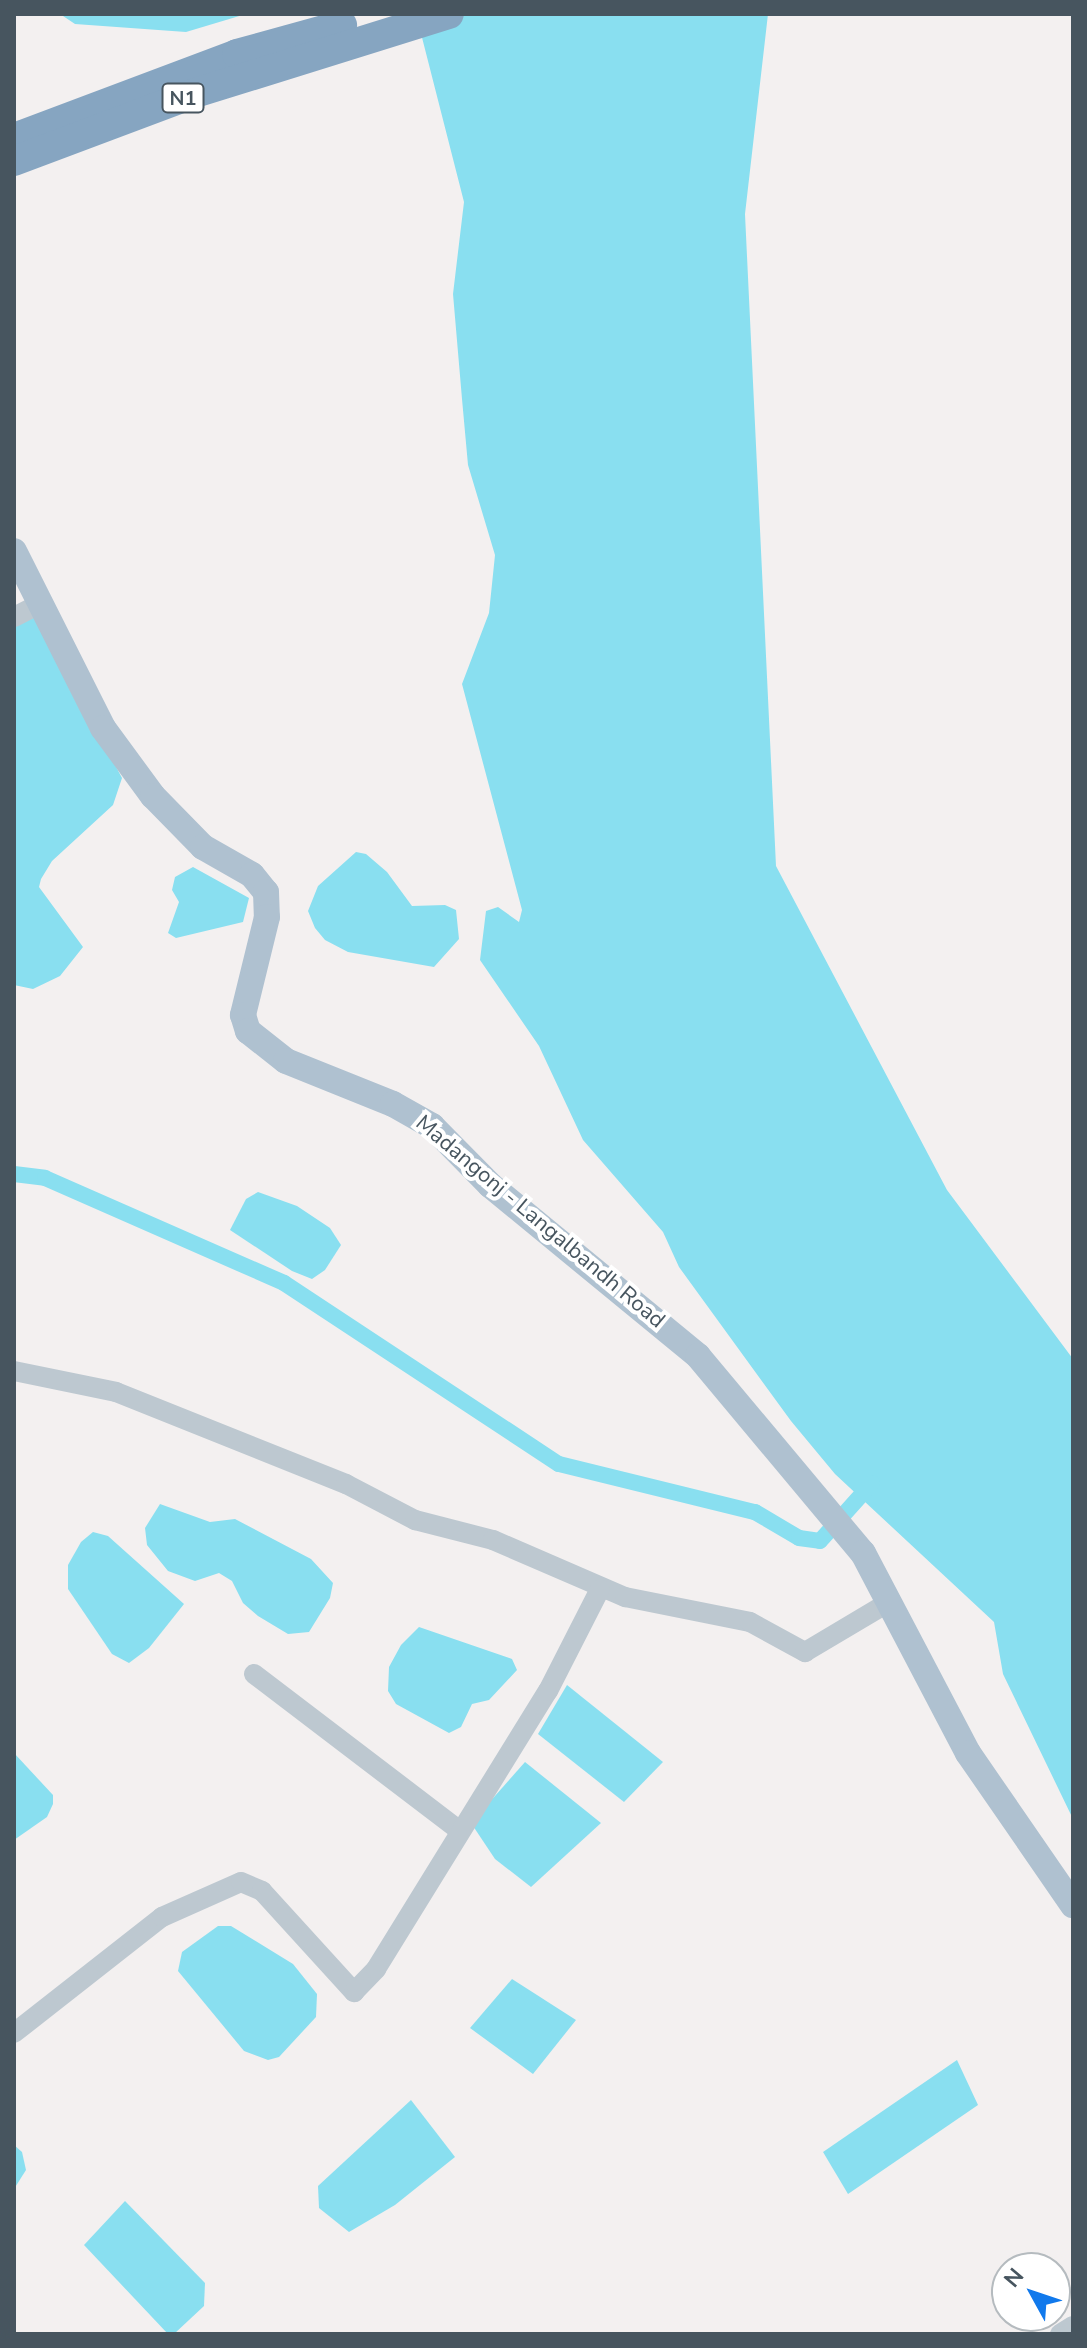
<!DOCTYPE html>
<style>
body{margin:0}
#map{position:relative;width:1087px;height:2348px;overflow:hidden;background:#f3f0f0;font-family:"Nunito Sans",sans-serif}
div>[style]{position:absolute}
.water>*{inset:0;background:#89dff0}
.canal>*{height:16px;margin:-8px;padding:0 8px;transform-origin:8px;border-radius:8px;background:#89dff0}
.minor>*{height:20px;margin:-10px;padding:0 10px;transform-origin:10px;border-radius:10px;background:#bdc8d0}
.major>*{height:26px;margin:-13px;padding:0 13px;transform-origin:13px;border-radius:13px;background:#afc1d0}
.highway>*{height:30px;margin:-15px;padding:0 15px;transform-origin:15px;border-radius:15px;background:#86a5c1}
span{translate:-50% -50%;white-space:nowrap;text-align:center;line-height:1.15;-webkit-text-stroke:8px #fff;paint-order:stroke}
.shield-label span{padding:2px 6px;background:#fff;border:2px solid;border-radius:6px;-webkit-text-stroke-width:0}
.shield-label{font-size:20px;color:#47555f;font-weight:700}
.street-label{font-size:22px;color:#47555f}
.frame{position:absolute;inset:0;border:16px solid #47555f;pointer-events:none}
.north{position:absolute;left:991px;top:2252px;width:80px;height:80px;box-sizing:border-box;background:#fff;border:2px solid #b5bbbf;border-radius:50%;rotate:310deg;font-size:22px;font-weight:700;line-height:32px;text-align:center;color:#47555f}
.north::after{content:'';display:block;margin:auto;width:28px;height:36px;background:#1179ec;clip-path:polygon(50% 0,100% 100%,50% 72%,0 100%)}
</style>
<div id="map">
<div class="water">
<i style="clip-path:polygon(60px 14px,246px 14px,186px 32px,75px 24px)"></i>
<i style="clip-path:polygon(416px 14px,768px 14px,745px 214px,776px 866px,947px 1190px,1073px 1359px,1073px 1819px,1003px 1674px,994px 1622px,835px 1474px,791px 1421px,679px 1267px,663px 1232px,583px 1140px,539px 1046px,480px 960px,486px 911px,498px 907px,519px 922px,522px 910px,462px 684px,489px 613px,495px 555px,468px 465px,462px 399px,453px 294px,464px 202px)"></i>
<i style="clip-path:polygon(36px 617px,122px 778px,113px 805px,52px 861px,41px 879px,39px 887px,83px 947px,60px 976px,33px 989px,14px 985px,14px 624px)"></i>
<i style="clip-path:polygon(356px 852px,366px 854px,387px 872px,412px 906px,445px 905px,456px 910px,459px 939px,434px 967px,348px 952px,325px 940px,315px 928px,308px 911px,318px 886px)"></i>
<i style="clip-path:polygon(193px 867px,249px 898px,243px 922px,176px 938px,168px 933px,179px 902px,172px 890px,175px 877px)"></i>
<i style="clip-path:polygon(258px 1192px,297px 1206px,330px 1228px,341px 1245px,325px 1270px,312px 1279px,292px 1271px,230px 1230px,246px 1199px)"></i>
<i style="clip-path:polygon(160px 1504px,210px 1522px,235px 1519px,311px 1559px,333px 1583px,330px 1598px,309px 1632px,288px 1634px,258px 1616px,243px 1603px,232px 1581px,219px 1573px,195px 1581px,168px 1571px,147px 1545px,145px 1528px)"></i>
<i style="clip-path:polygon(93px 1532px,108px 1536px,184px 1604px,149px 1648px,129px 1663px,112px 1654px,68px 1589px,68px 1565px,81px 1542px)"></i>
<i style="clip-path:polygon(419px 1627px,512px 1659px,517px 1670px,489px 1700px,472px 1704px,461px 1727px,449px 1733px,396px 1704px,388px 1691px,389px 1667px,401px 1645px)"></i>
<i style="clip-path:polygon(567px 1685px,663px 1762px,624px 1802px,538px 1734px)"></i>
<i style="clip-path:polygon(14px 1753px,53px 1795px,53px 1804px,47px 1817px,14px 1840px)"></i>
<i style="clip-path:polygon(525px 1762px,601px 1823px,531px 1887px,495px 1859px,471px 1823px)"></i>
<i style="clip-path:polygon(218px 1926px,231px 1926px,293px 1964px,317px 1994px,316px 2017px,279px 2057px,268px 2060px,244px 2051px,178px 1971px,182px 1952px)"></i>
<i style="clip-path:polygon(512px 1979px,576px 2020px,533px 2074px,470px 2028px)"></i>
<i style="clip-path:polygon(957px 2060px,978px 2105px,848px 2194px,823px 2152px)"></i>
<i style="clip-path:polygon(411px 2100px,455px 2157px,395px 2205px,349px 2232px,319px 2208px,318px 2186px)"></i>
<i style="clip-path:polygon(14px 2145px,22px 2152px,26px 2170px,14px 2189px)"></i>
<i style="clip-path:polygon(125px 2201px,205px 2283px,204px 2306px,174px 2334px,168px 2334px,84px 2245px)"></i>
</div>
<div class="canal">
<i style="left:14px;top:1174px;width:31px;rotate:7deg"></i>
<i style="left:45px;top:1178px;width:261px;rotate:23.7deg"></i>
<i style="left:284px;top:1283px;width:329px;rotate:33.4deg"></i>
<i style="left:559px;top:1464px;width:202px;rotate:13.8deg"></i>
<i style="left:755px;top:1512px;width:51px;rotate:30.6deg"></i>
<i style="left:799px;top:1538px;width:21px;rotate:8deg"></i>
<i style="left:820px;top:1541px;width:78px;rotate:-48.1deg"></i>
</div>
<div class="minor">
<i style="left:14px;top:617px;width:31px;rotate:-27deg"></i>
<i style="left:14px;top:1371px;width:104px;rotate:11.6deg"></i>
<i style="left:116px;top:1392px;width:248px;rotate:21.8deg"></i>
<i style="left:346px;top:1484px;width:78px;rotate:27.6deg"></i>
<i style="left:415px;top:1520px;width:81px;rotate:14.4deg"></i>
<i style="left:493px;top:1540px;width:144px;rotate:23.4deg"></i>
<i style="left:625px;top:1597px;width:127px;rotate:11.3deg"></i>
<i style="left:750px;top:1622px;width:63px;rotate:28.6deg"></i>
<i style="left:805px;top:1652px;width:100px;rotate:-30.7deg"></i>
<i style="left:254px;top:1674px;width:258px;rotate:37.3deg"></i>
<i style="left:14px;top:2033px;width:188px;rotate:-38.1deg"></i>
<i style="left:162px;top:1917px;width:86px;rotate:-23.9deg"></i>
<i style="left:241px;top:1882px;width:23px;rotate:23deg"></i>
<i style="left:262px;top:1891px;width:137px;rotate:47.7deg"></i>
<i style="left:354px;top:1992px;width:32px;rotate:-46deg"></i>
<i style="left:376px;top:1969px;width:327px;rotate:-58.3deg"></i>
<i style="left:548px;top:1691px;width:114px;rotate:-63deg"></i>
<i style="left:1060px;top:2334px;width:15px;rotate:-32deg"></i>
</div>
<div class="major">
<i style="left:14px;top:551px;width:198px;rotate:63.3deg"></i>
<i style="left:103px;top:728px;width:84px;rotate:53.7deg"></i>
<i style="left:153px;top:796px;width:71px;rotate:45.6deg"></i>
<i style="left:203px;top:847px;width:56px;rotate:29.7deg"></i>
<i style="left:252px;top:875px;width:22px;rotate:51deg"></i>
<i style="left:266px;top:892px;width:25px;rotate:88deg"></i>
<i style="left:267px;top:917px;width:101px;rotate:103.8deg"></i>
<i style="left:243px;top:1015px;width:17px;rotate:73deg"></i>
<i style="left:248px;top:1031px;width:48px;rotate:38.3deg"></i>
<i style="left:286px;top:1061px;width:115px;rotate:21.9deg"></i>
<i style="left:393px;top:1104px;width:45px;rotate:29.4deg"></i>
<i style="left:432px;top:1126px;width:83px;rotate:45.5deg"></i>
<i style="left:490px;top:1185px;width:269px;rotate:39.4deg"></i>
<i style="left:698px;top:1356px;width:257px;rotate:50.1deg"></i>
<i style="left:863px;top:1553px;width:226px;rotate:62.3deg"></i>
<i style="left:968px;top:1753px;width:185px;rotate:55.4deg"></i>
</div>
<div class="highway">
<i style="left:14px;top:138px;width:238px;rotate:-20.6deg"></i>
<i style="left:237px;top:54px;width:109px;rotate:-15.4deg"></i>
<i style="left:14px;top:161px;width:190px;rotate:-20.6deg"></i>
<i style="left:192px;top:94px;width:269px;rotate:-17.3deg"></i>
</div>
<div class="shield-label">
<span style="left:183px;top:98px">N1</span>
</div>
<div class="street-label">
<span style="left:540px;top:1222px;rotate:40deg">Madangonj - Langalbandh Road</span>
</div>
<div class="frame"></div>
<div class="north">N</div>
</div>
